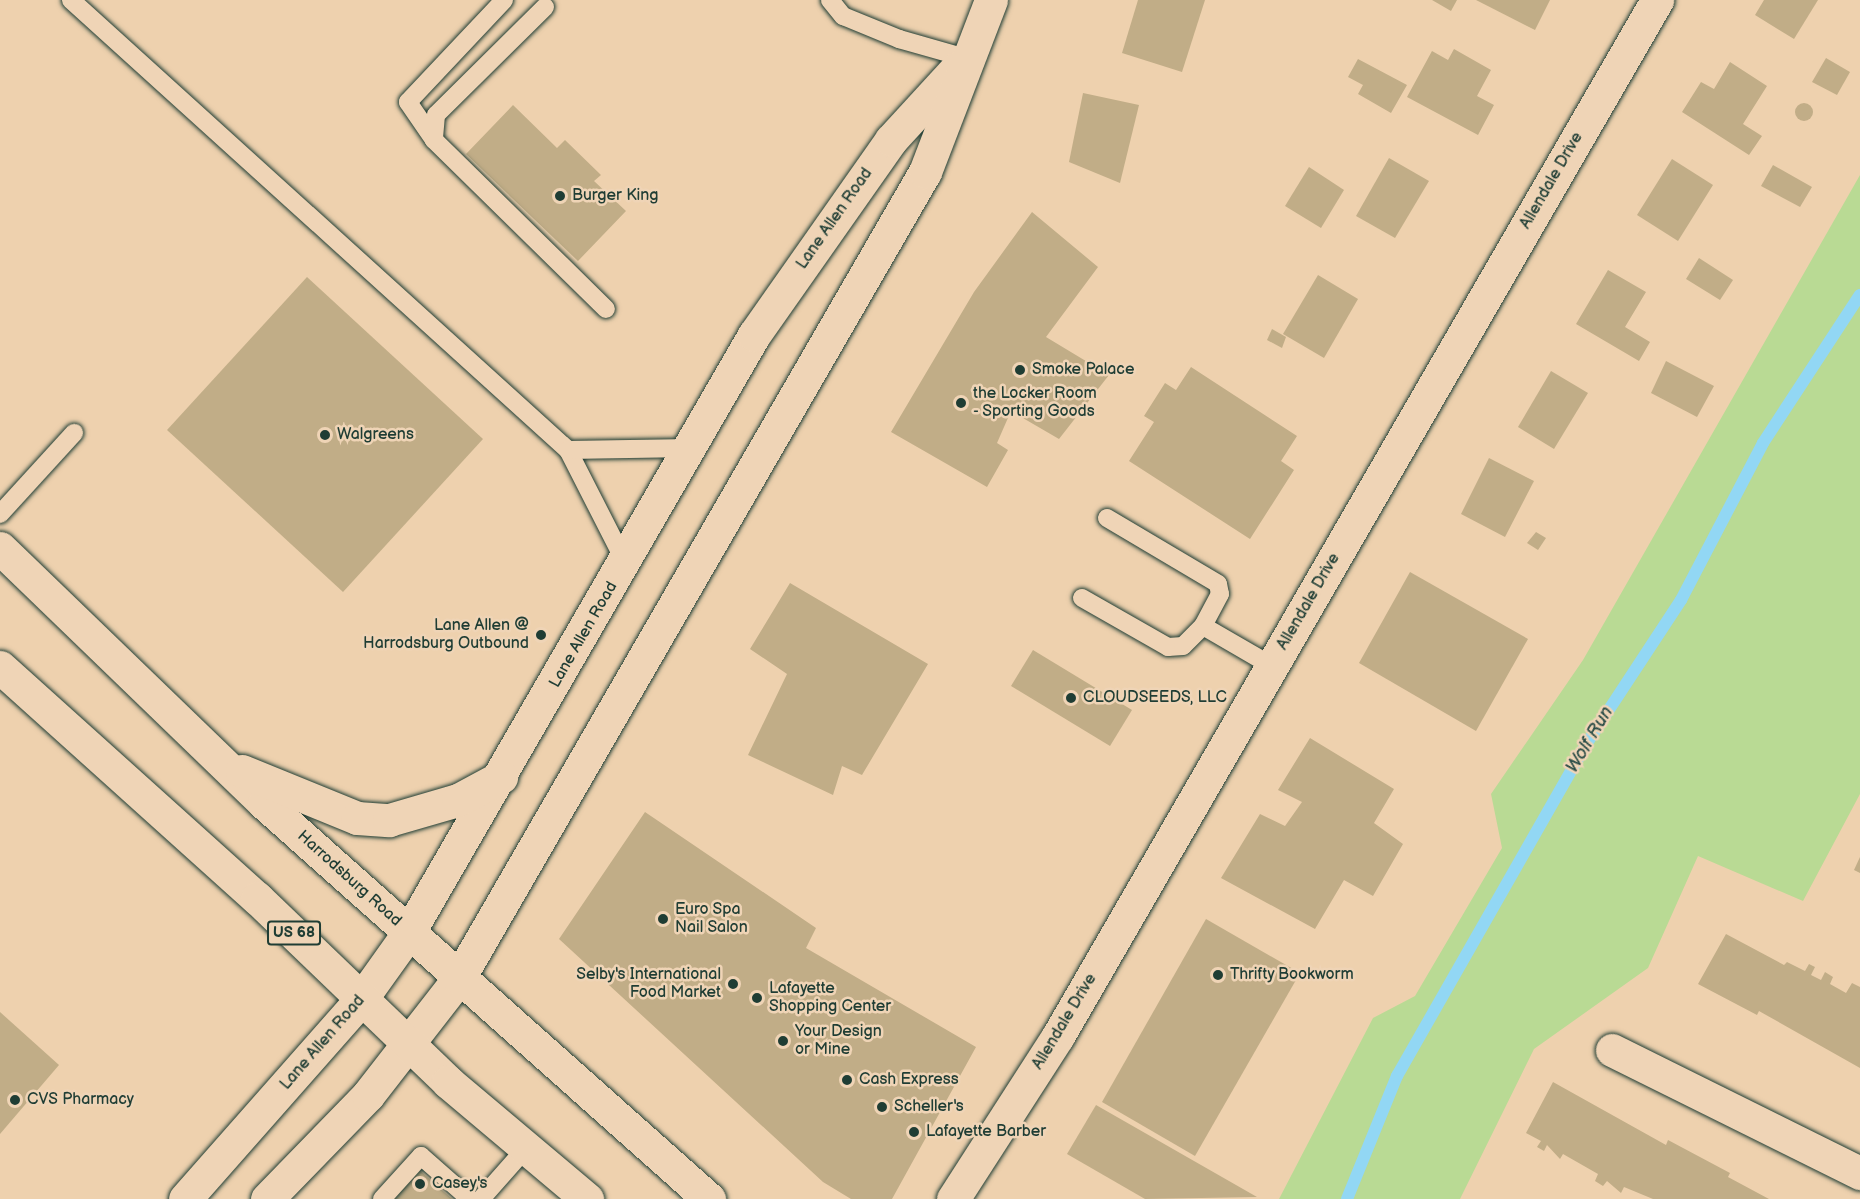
<!DOCTYPE html>
<style>
body{margin:0}
#map{position:relative;width:1860px;height:1199px;overflow:hidden;background:#eed1ae;font-family:"Balsamiq Sans",sans-serif}
div>[style]{position:absolute}
.green>*{inset:0;background:#b9da94}
.stream>*{height:12px;margin:-6px;padding:0 6px;transform-origin:6px;border-radius:6px;background:#92d7f4}
.building>*{inset:0;background:#c1ad87}
.round{border-radius:50%}
.roads{filter:drop-shadow(0 0 2px #1f3d34) drop-shadow(0 0 2px #1f3d34)}
.lane>*{height:18px;margin:-9px;padding:0 9px;transform-origin:9px;border-radius:9px;background:#efd4b6}
.street>*{height:33px;margin:-16.5px;padding:0 16.5px;transform-origin:16.5px;border-radius:16.5px;background:#efd4b6}
.secondary>*{height:33px;margin:-16.5px;padding:0 16.5px;transform-origin:16.5px;border-radius:16.5px;background:#efd4b6}
.primary>*{height:33px;margin:-16.5px;padding:0 16.5px;transform-origin:16.5px;border-radius:16.5px;background:#efd4b6}
.dots>*{width:16px;height:16px;translate:-50% -50%;box-sizing:border-box;border:3px solid #efd4b6;border-radius:50%}
span{translate:-50% -50%;white-space:nowrap;text-align:center;line-height:1.15;-webkit-text-stroke:5px #efd4b6;paint-order:stroke}
.shield-label span{padding:2px 4px;background:#efd4b6;border:2px solid;border-radius:4px;-webkit-text-stroke-width:0}
.shield-label{font-size:15px;color:#1f3d34;font-weight:700}
.street-label{font-size:16px;color:#1f3d34}
.poi-label{font-size:16px;color:#1f3d34}
.left{translate:0 -50%;text-align:left}
.right{translate:-100% -50%;text-align:right}
.water-label{font-size:18px;color:#2a4c47;font-style:italic}
</style>
<div id="map">
<div class="green">
<div style="clip-path:polygon(1860px 175px,1860px 794px,1803px 901px,1698px 856px,1648px 968px,1534px 1049px,1460px 1199px,1279px 1199px,1373px 1018px,1415px 996px,1502px 848px,1491px 794px,1583px 660px)"></div>
</div>
<div class="stream">
<div style="left:1347px;top:1199px;width:133px;rotate:-67.9deg"></div>
<div style="left:1397px;top:1076px;width:387px;rotate:-60.3deg"></div>
<div style="left:1589px;top:740px;width:168px;rotate:-56.7deg"></div>
<div style="left:1681px;top:600px;width:177px;rotate:-62.4deg"></div>
<div style="left:1763px;top:443px;width:177px;rotate:-56.8deg"></div>
</div>
<div class="building">
<div style="clip-path:polygon(1138px 0,1205px 0,1182px 72px,1122px 53px)"></div>
<div style="clip-path:polygon(1432px 0,1457px 0,1451px 11px)"></div>
<div style="clip-path:polygon(1476px 0,1550px 0,1535px 30px)"></div>
<div style="clip-path:polygon(1764px 0,1818px 0,1794px 39px,1755px 15px)"></div>
<div style="clip-path:polygon(1454px 49px,1491px 70px,1477px 96px,1494px 105px,1478px 135px,1407px 97px,1432px 51px,1448px 60px)"></div>
<div style="clip-path:polygon(1826px 58px,1850px 72px,1837px 95px,1812px 82px)"></div>
<div style="clip-path:polygon(1358px 59px,1407px 85px,1391px 113px,1358px 94px,1363px 85px,1348px 77px)"></div>
<div style="clip-path:polygon(1730px 62px,1767px 86px,1743px 124px,1762px 136px,1749px 155px,1682px 112px,1701px 82px,1714px 89px)"></div>
<div style="clip-path:polygon(1083px 93px,1139px 105px,1120px 183px,1069px 162px)"></div>
<div class="round" style="left:1795px;top:103px;width:18px;height:18px"></div>
<div style="clip-path:polygon(513px 105px,557px 148px,565px 140px,601px 175px,594px 181px,626px 211px,578px 261px,466px 154px)"></div>
<div style="clip-path:polygon(1389px 158px,1429px 181px,1395px 238px,1356px 216px)"></div>
<div style="clip-path:polygon(1672px 159px,1713px 185px,1678px 241px,1637px 215px)"></div>
<div style="clip-path:polygon(1773px 165px,1812px 187px,1800px 207px,1761px 186px)"></div>
<div style="clip-path:polygon(1309px 167px,1344px 190px,1321px 228px,1285px 206px)"></div>
<div style="clip-path:polygon(1032px 212px,1098px 267px,1046px 337px,1109px 375px,1059px 439px,1011px 411px,997px 443px,1008px 450px,987px 487px,891px 432px,974px 292px)"></div>
<div style="clip-path:polygon(1699px 258px,1733px 280px,1720px 300px,1686px 279px)"></div>
<div style="clip-path:polygon(1608px 270px,1646px 292px,1625px 327px,1650px 342px,1639px 361px,1576px 324px)"></div>
<div style="clip-path:polygon(1318px 275px,1358px 299px,1324px 358px,1283px 334px)"></div>
<div style="clip-path:polygon(307px 277px,483px 439px,343px 592px,167px 430px)"></div>
<div style="clip-path:polygon(1272px 329px,1286px 337px,1282px 348px,1267px 340px)"></div>
<div style="clip-path:polygon(1666px 361px,1714px 386px,1697px 417px,1651px 393px)"></div>
<div style="clip-path:polygon(1191px 367px,1297px 436px,1281px 461px,1294px 470px,1250px 539px,1129px 461px,1154px 422px,1144px 416px,1165px 383px,1176px 390px)"></div>
<div style="clip-path:polygon(1551px 371px,1588px 393px,1554px 449px,1518px 427px)"></div>
<div style="clip-path:polygon(1489px 458px,1534px 481px,1505px 537px,1461px 514px)"></div>
<div style="clip-path:polygon(1536px 532px,1546px 538px,1538px 550px,1527px 543px)"></div>
<div style="clip-path:polygon(1410px 572px,1528px 639px,1476px 731px,1359px 663px)"></div>
<div style="clip-path:polygon(790px 583px,928px 664px,862px 775px,842px 766px,833px 795px,748px 755px,787px 674px,750px 649px)"></div>
<div style="clip-path:polygon(1033px 650px,1132px 710px,1110px 746px,1011px 686px)"></div>
<div style="clip-path:polygon(1310px 738px,1394px 789px,1374px 823px,1403px 844px,1373px 896px,1344px 880px,1315px 929px,1221px 878px,1260px 814px,1285px 826px,1302px 802px,1278px 790px)"></div>
<div style="clip-path:polygon(645px 812px,816px 928px,806px 948px,976px 1047px,892px 1199px,851px 1199px,823px 1182px,559px 939px)"></div>
<div style="clip-path:polygon(1860px 857px,1860px 873px,1854px 870px)"></div>
<div style="clip-path:polygon(1206px 919px,1300px 973px,1195px 1156px,1102px 1102px)"></div>
<div style="clip-path:polygon(1726px 934px,1784px 965px,1787px 962px,1805px 971px,1809px 964px,1815px 967px,1811px 975px,1821px 980px,1825px 972px,1833px 977px,1830px 984px,1846px 993px,1852px 983px,1860px 987px,1860px 1068px,1759px 1011px,1757px 1015px,1698px 984px)"></div>
<div style="clip-path:polygon(0 1012px,59px 1065px,0 1134px)"></div>
<div style="clip-path:polygon(1553px 1082px,1666px 1145px,1668px 1140px,1730px 1173px,1728px 1177px,1769px 1199px,1653px 1199px,1624px 1187px,1621px 1193px,1607px 1181px,1603px 1186px,1595px 1181px,1598px 1174px,1563px 1154px,1560px 1159px,1547px 1145px,1544px 1151px,1537px 1147px,1541px 1141px,1526px 1133px)"></div>
<div style="clip-path:polygon(1096px 1105px,1257px 1197px,1145px 1199px,1067px 1154px)"></div>
<div style="clip-path:polygon(418px 1169px,452px 1199px,392px 1199px)"></div>
</div>
<div class="roads">
<div class="lane">
<div style="left:71px;top:0;width:670px;rotate:42.16deg"></div>
<div style="left:568px;top:450px;width:126px;rotate:63deg"></div>
<div style="left:830px;top:0;width:21px;rotate:51deg"></div>
<div style="left:843px;top:16px;width:61px;rotate:22.3deg"></div>
<div style="left:899px;top:39px;width:70px;rotate:15.8deg"></div>
<div style="left:545px;top:7px;width:153px;rotate:135.3deg"></div>
<div style="left:436px;top:115px;width:25px;rotate:95deg"></div>
<div style="left:434px;top:140px;width:241px;rotate:44.5deg"></div>
<div style="left:434px;top:140px;width:46px;rotate:-124.4deg"></div>
<div style="left:408px;top:102px;width:140px;rotate:-46.7deg"></div>
<div style="left:568px;top:450px;width:123px;rotate:-0.9deg"></div>
<div style="left:0;top:514px;width:110px;rotate:-47.6deg"></div>
<div style="left:1107px;top:518px;width:129px;rotate:30.7deg"></div>
<div style="left:1218px;top:584px;width:10px;rotate:79deg"></div>
<div style="left:1220px;top:594px;width:36px;rotate:118deg"></div>
<div style="left:1082px;top:598px;width:99px;rotate:29.7deg"></div>
<div style="left:1168px;top:647px;width:15px;rotate:-4deg"></div>
<div style="left:1183px;top:646px;width:28px;rotate:-45deg"></div>
<div style="left:1203px;top:626px;width:80px;rotate:30.1deg"></div>
<div style="left:382px;top:1199px;width:58px;rotate:-47.8deg"></div>
<div style="left:421px;top:1156px;width:65px;rotate:41.3deg"></div>
<div style="left:481px;top:1199px;width:69px;rotate:-48.5deg"></div>
</div>
<div class="street">
<div style="left:1612px;top:1050px;width:277px;rotate:26.4deg"></div>
<div style="left:953px;top:1199px;width:194px;rotate:-57.2deg"></div>
<div style="left:1058px;top:1036px;width:1197px;rotate:-59.96deg"></div>
</div>
<div class="secondary">
<div style="left:185px;top:1199px;width:268px;rotate:-48.6deg"></div>
<div style="left:362px;top:998px;width:81px;rotate:-54.5deg"></div>
<div style="left:409px;top:932px;width:690px;rotate:-59.98deg"></div>
<div style="left:754px;top:335px;width:238px;rotate:-54.9deg"></div>
<div style="left:891px;top:140px;width:98px;rotate:-47.5deg"></div>
<div style="left:267px;top:1199px;width:145px;rotate:-45.8deg"></div>
<div style="left:368px;top:1095px;width:148px;rotate:-52.1deg"></div>
<div style="left:459px;top:978px;width:931px;rotate:-59.97deg"></div>
<div style="left:925px;top:172px;width:184px;rotate:-69deg"></div>
</div>
<div class="primary">
<div style="left:0;top:548px;width:367px;rotate:44deg"></div>
<div style="left:264px;top:803px;width:596px;rotate:41.67deg"></div>
<div style="left:0;top:667px;width:346px;rotate:42deg"></div>
<div style="left:257px;top:898px;width:265px;rotate:43.9deg"></div>
<div style="left:448px;top:1082px;width:182px;rotate:40.1deg"></div>
<div style="left:242px;top:771px;width:124px;rotate:22.2deg"></div>
<div style="left:357px;top:818px;width:32px;rotate:4deg"></div>
<div style="left:389px;top:820px;width:72px;rotate:-16.2deg"></div>
<div style="left:458px;top:800px;width:49px;rotate:-28.1deg"></div>
</div>
</div>
<div class="dots">
<div style="left:560px;top:196px;background:#1f3d34"></div>
<div style="left:1020px;top:370px;background:#1f3d34"></div>
<div style="left:961px;top:403px;background:#1f3d34"></div>
<div style="left:325px;top:435px;background:#1f3d34"></div>
<div style="left:541px;top:635px;background:#1f3d34"></div>
<div style="left:1071px;top:698px;background:#1f3d34"></div>
<div style="left:663px;top:919px;background:#1f3d34"></div>
<div style="left:1218px;top:975px;background:#1f3d34"></div>
<div style="left:733px;top:984px;background:#1f3d34"></div>
<div style="left:757px;top:998px;background:#1f3d34"></div>
<div style="left:783px;top:1041px;background:#1f3d34"></div>
<div style="left:847px;top:1080px;background:#1f3d34"></div>
<div style="left:15px;top:1100px;background:#1f3d34"></div>
<div style="left:882px;top:1107px;background:#1f3d34"></div>
<div style="left:914px;top:1132px;background:#1f3d34"></div>
<div style="left:420px;top:1184px;background:#1f3d34"></div>
</div>
<div class="shield-label">
<span style="left:294px;top:933px">US 68</span>
</div>
<div class="street-label">
<span style="left:1552px;top:181px;rotate:-60deg">Allendale Drive</span>
<span style="left:835px;top:219px;rotate:-55deg">Lane Allen Road</span>
<span style="left:1309px;top:602px;rotate:-60deg">Allendale Drive</span>
<span style="left:584px;top:635px;rotate:-60deg">Lane Allen Road</span>
<span style="left:349px;top:879px;rotate:42deg">Harrodsburg Road</span>
<span style="left:1065px;top:1022px;rotate:-59deg">Allendale Drive</span>
<span style="left:323px;top:1043px;rotate:-49deg">Lane Allen Road</span>
</div>
<div class="poi-label">
<span class="left" style="left:572px;top:196px">Burger King</span>
<span class="left" style="left:1032px;top:370px">Smoke Palace</span>
<span class="left" style="left:973px;top:403px">the Locker Room<br>- Sporting Goods</span>
<span class="left" style="left:337px;top:435px">Walgreens</span>
<span class="right" style="left:529px;top:635px">Lane Allen @<br>Harrodsburg Outbound</span>
<span class="left" style="left:1083px;top:698px">CLOUDSEEDS, LLC</span>
<span class="left" style="left:675px;top:919px">Euro Spa<br>Nail Salon</span>
<span class="right" style="left:721px;top:984px">Selby's International<br>Food Market</span>
<span class="left" style="left:1230px;top:975px">Thrifty Bookworm</span>
<span class="left" style="left:769px;top:998px">Lafayette<br>Shopping Center</span>
<span class="left" style="left:795px;top:1041px">Your Design<br>or Mine</span>
<span class="left" style="left:859px;top:1080px">Cash Express</span>
<span class="left" style="left:27px;top:1100px">CVS Pharmacy</span>
<span class="left" style="left:894px;top:1107px">Scheller's</span>
<span class="left" style="left:926px;top:1132px">Lafayette Barber</span>
<span class="left" style="left:432px;top:1184px">Casey's</span>
</div>
<div class="water-label">
<span style="left:1590px;top:740px;rotate:-59deg">Wolf Run</span>
</div>
</div>
